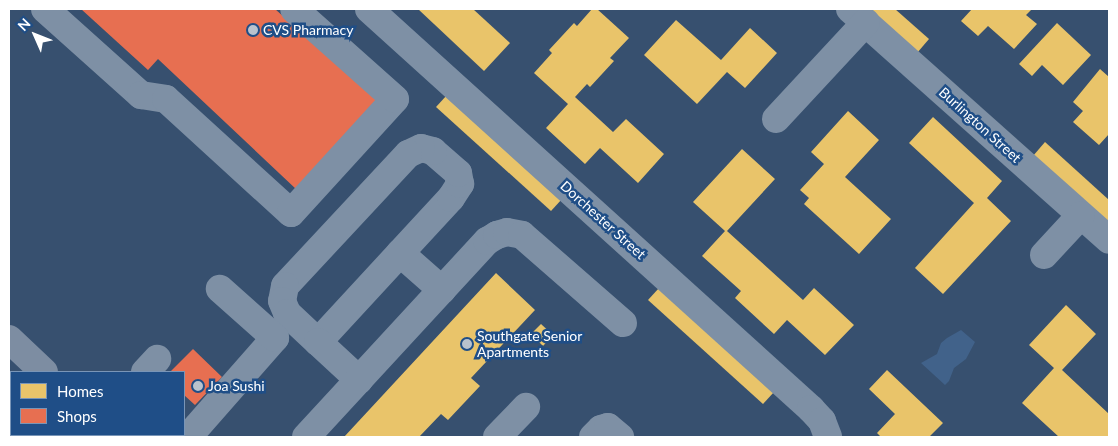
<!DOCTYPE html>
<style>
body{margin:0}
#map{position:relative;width:1118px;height:446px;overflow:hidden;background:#37506f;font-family:Lato,sans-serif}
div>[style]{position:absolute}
.water>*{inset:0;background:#41628a}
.homes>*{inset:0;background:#e9c46a}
.shops>*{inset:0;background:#e76f51}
.minor>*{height:28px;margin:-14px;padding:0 14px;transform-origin:14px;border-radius:14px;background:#7e90a5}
.major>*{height:28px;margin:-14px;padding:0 14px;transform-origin:14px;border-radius:14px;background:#7d8da2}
.dots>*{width:14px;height:14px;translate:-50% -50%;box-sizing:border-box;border:2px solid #1f4e87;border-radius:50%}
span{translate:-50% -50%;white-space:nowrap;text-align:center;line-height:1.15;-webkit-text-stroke:5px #1f4e87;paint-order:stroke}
.poi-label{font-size:14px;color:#fff}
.left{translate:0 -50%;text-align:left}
.street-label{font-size:14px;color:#fff}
.frame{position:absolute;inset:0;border:10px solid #fff;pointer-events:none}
.legend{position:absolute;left:10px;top:371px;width:175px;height:65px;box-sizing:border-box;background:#1f4e87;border:1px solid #7995b7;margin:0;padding:6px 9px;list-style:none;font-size:15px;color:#fff}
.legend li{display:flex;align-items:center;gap:10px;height:25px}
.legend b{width:25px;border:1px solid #7995b7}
.north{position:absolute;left:10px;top:10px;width:50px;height:50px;-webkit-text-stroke:4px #1f4e87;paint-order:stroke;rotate:314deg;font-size:14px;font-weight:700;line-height:20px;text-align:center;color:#fff}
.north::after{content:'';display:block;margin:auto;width:18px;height:22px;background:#fff;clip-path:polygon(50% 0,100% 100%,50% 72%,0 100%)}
</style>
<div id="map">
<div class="water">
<div style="clip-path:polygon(961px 330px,975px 342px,966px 359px,954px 368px,949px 381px,945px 385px,921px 363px,937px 354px,941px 343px,947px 338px)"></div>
</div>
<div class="homes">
<div style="clip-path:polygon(418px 9px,473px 9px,510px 43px,484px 71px)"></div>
<div style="clip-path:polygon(592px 9px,597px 9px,629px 38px,610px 58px,614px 61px,590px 87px,587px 84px,575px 97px,613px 132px,626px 119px,664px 154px,638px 183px,600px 148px,585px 164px,546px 128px,568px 104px,534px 73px,552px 53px,549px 50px,574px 23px,577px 26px)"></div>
<div style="clip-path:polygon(868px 9px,895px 9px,929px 39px,917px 53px)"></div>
<div style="clip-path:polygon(972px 9px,1032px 9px,1026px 15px,1037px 24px,1014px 49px,988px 26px,978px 36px,961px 21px)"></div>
<div style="clip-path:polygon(676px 20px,721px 60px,750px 28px,777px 53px,745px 88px,727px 72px,697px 104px,644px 55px)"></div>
<div style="clip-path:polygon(1057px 23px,1091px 55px,1063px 85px,1042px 65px,1032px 76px,1019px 64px)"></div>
<div style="clip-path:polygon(1100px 69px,1109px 77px,1109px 134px,1099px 145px,1073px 122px,1083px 111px,1073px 102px)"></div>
<div style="clip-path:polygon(447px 95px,562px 199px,551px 211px,436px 107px)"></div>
<div style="clip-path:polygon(848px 111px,879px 140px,845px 177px,891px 219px,859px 254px,804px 204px,809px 198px,800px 190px,824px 164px,811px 152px)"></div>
<div style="clip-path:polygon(933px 117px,1002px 181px,987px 198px,1011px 221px,943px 294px,915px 268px,974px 203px,909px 143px)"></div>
<div style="clip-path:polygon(1045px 142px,1109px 200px,1109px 225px,1033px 156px)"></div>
<div style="clip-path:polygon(742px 149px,775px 179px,727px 231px,803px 300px,814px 288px,854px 325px,825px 355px,787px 320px,774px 334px,735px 298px,741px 291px,702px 256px,725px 231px,693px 202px)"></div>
<div style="clip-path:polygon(496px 273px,535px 310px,471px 378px,480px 386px,448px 420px,441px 414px,419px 437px,344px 437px)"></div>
<div style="clip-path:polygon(659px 288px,774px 392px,763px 404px,648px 300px)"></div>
<div style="clip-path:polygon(1066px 305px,1096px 334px,1062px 370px,1109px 414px,1109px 437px,1059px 437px,1022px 403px,1054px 368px,1029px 345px)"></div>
<div style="clip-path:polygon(541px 324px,553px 335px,543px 346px,531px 334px)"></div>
<div style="clip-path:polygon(887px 370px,943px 423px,929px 437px,881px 437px,877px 433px,895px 414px,869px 389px)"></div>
</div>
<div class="shops">
<div style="clip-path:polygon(81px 9px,275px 9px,380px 103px,297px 190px,158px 59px,148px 70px)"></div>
<div style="clip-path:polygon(193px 349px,222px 377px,195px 405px,184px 395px,184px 372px,170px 372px)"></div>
</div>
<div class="minor">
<div style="left:45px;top:9px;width:129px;rotate:41.9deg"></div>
<div style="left:141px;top:95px;width:25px;rotate:9deg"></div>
<div style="left:166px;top:99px;width:169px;rotate:42.4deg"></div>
<div style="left:291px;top:213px;width:154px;rotate:-47.6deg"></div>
<div style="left:395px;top:99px;width:135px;rotate:-138.3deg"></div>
<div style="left:369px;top:9px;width:596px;rotate:42.14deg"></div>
<div style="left:811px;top:409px;width:16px;rotate:47deg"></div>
<div style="left:822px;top:421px;width:17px;rotate:69deg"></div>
<div style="left:850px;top:9px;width:347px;rotate:41.7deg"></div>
<div style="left:776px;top:119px;width:132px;rotate:-47.1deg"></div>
<div style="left:400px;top:253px;width:56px;rotate:41.4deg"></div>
<div style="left:1044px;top:255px;width:54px;rotate:-47.2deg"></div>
<div style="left:318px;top:342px;width:196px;rotate:-47.3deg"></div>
<div style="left:451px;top:198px;width:17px;rotate:-57deg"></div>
<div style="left:460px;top:184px;width:11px;rotate:-100deg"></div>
<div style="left:458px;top:173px;width:33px;rotate:-139deg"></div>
<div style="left:433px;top:151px;width:12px;rotate:-166deg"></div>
<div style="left:421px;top:148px;width:14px;rotate:155deg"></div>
<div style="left:408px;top:154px;width:180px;rotate:133deg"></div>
<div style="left:285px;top:286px;width:15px;rotate:101deg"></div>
<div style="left:282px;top:301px;width:13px;rotate:67deg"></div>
<div style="left:287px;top:313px;width:42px;rotate:43.1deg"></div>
<div style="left:318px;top:342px;width:56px;rotate:42.8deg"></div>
<div style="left:145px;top:372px;width:18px;rotate:-47deg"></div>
<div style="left:188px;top:437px;width:132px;rotate:-48.7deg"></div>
<div style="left:275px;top:338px;width:74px;rotate:-138.3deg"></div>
<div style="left:306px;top:437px;width:267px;rotate:-47.3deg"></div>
<div style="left:487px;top:241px;width:12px;rotate:-31deg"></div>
<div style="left:497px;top:235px;width:10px;rotate:-17deg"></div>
<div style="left:507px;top:232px;width:15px;rotate:11deg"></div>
<div style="left:522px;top:235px;width:134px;rotate:41.1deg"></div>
<div style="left:497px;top:437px;width:42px;rotate:-46deg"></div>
<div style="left:593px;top:437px;width:11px;rotate:-45deg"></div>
<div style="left:601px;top:429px;width:7px;rotate:-16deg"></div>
<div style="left:608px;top:427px;width:16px;rotate:40deg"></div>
</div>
<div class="major">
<div style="left:9px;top:339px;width:48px;rotate:43.3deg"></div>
<div style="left:112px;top:435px;width:4px;rotate:34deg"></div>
</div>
<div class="dots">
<div style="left:253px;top:30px;background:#b9c2cd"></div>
<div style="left:467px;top:344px;background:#b9c2cd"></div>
<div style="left:198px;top:386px;background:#b9c2cd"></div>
</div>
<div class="poi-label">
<span class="left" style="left:263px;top:30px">CVS Pharmacy</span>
<span class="left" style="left:477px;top:344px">Southgate Senior<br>Apartments</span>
<span class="left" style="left:208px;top:386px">Joa Sushi</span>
</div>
<div class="street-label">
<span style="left:980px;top:125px;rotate:42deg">Burlington Street</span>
<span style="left:603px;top:220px;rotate:42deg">Dorchester Street</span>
</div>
<div class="frame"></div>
<ul class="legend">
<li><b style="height:14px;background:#e9c46a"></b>Homes</li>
<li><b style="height:14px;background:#e76f51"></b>Shops</li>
</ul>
<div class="north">N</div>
</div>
